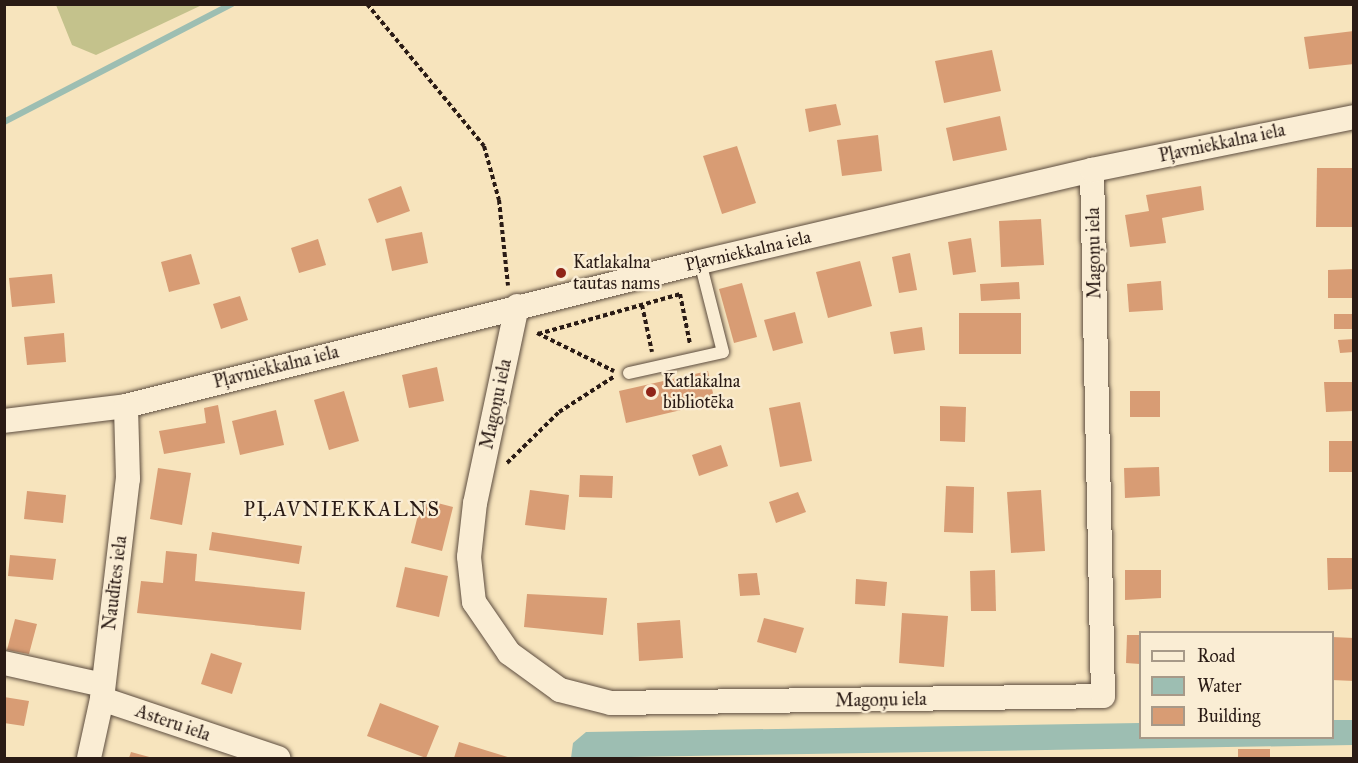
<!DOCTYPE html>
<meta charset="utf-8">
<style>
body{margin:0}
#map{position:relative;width:1358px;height:763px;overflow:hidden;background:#f7e4bd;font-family:"IM FELL Great Primer",serif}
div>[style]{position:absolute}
.green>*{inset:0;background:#c4c28c}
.water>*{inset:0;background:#9dbeb2}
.stream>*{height:6px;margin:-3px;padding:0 3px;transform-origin:3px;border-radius:3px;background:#9dbeb2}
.building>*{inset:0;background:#d89c74}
.path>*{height:4px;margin-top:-2px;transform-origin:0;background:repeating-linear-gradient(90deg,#2a1b15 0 4.5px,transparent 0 7.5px)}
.roads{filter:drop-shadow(0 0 2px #5d4d3f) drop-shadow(0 0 2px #5d4d3f)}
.lane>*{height:12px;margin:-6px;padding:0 6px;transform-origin:6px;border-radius:6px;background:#faedd4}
.street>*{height:24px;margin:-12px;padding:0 12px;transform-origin:12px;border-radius:12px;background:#faedd4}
.dots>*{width:16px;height:16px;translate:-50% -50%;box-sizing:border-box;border:3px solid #faedd4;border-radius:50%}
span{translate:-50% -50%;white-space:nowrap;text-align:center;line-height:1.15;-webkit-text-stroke:4.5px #faedd4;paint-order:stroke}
.street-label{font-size:18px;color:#2a1b15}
.poi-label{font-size:18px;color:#2a1b15}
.left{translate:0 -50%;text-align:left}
.neighbourhood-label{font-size:20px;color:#2a1b15;letter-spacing:1.5px}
.frame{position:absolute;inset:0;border:6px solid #2a1b15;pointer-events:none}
.legend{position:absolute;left:1139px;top:631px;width:195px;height:108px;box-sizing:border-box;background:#faedd4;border:2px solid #a79988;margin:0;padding:8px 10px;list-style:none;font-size:18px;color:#2a1b15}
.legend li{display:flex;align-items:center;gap:12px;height:30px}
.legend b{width:30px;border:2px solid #a79988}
</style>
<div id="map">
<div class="green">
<div style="clip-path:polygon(56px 5px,202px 5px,96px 55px,72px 45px)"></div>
</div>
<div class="water">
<div style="clip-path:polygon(1333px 720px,1353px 720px,1353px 745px,571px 758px,573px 743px,586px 732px,1140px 723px,1140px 738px,1332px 738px)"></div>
</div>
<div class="stream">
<div style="left:4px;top:122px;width:257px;rotate:-27.4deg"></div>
</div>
<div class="building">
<div style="clip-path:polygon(1354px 31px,1354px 64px,1309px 69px,1304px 37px)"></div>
<div style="clip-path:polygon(992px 50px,1001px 91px,944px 103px,935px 61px)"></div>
<div style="clip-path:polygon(836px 104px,841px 125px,809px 132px,805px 109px)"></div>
<div style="clip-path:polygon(1000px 116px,1007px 150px,953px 161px,946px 128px)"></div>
<div style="clip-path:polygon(878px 135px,882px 171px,842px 176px,837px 140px)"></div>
<div style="clip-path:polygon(737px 146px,756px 203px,722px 214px,703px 156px)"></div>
<div style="clip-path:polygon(1317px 168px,1352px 168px,1354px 227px,1316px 227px)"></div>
<div style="clip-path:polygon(401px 186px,410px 211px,377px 223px,368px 199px)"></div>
<div style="clip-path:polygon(1201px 186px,1204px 210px,1162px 218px,1166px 243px,1130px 247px,1125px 215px,1149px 211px,1146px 195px)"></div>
<div style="clip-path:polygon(1041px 219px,1044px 265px,1001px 267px,999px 221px)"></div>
<div style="clip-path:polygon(422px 232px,428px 263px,392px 271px,385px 239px)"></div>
<div style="clip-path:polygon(971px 238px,976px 272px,953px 275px,948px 242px)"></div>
<div style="clip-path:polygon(318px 239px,326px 265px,299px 273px,291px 248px)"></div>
<div style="clip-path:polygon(910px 253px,917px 290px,899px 293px,892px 257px)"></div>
<div style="clip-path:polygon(191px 254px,200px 284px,169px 292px,161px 262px)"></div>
<div style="clip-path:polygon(860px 261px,872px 306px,828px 318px,816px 272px)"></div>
<div style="clip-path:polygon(1354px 269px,1354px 298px,1328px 298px,1328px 270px)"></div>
<div style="clip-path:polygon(52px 274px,55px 303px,12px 307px,9px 278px)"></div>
<div style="clip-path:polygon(1161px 281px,1163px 310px,1129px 312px,1127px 284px)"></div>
<div style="clip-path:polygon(1019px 282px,1020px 299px,981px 301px,980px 284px)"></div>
<div style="clip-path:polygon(742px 283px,757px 337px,734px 343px,719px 289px)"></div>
<div style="clip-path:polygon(240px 296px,248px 320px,221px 329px,213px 304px)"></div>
<div style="clip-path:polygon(795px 312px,803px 343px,773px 351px,764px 320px)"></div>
<div style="clip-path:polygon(959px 313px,1021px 313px,1021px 354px,959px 354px)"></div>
<div style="clip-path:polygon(1334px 314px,1354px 314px,1354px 329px,1334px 329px)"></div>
<div style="clip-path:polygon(922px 327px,925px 350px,894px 354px,890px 332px)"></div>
<div style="clip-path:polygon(64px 333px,66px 362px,27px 365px,24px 337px)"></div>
<div style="clip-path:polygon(1354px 339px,1354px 352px,1340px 353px,1338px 340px)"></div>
<div style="clip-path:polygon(437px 367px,444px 401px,409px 408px,402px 375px)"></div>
<div style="clip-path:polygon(708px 371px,715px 402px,626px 423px,619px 391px)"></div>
<div style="clip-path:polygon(1324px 382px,1354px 382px,1354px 411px,1326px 412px)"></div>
<div style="clip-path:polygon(344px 391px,359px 441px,329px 450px,314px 400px)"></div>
<div style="clip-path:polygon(1130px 391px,1160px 391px,1160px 417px,1130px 417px)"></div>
<div style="clip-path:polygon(800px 402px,812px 461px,780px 467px,769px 408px)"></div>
<div style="clip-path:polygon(218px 405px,225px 443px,164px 454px,159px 431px,206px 423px,204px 408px)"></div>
<div style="clip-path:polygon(940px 406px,966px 407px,965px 442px,940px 441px)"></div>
<div style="clip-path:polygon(276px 410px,284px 445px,240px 455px,232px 421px)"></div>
<div style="clip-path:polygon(1329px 441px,1354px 441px,1354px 472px,1329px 472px)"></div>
<div style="clip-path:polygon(721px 445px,728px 466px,699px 476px,692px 455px)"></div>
<div style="clip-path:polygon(1159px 467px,1160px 496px,1125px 498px,1124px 468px)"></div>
<div style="clip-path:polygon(158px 468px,191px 473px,182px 525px,150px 519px)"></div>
<div style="clip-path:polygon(580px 475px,613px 476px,612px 498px,579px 497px)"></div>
<div style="clip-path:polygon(946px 486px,974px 487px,973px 533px,944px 532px)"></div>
<div style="clip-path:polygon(530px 490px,569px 495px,565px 530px,525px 525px)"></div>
<div style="clip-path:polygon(1041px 490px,1045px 551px,1011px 553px,1007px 492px)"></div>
<div style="clip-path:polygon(27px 491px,66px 495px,63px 523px,24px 519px)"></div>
<div style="clip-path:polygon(798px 492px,806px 512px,776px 523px,769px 502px)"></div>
<div style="clip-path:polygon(422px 499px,453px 507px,442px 551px,411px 543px)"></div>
<div style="clip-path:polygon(212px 532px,302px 546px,299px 564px,209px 550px)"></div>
<div style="clip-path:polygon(166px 551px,197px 554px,195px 581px,305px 592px,301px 630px,137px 613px,141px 581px,163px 583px)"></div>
<div style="clip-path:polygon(10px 555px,56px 559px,53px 580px,8px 576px)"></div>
<div style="clip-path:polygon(1327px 558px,1354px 558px,1354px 589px,1328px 590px)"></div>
<div style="clip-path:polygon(405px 567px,448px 576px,439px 617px,396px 607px)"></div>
<div style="clip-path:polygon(995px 570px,996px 611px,971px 611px,970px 571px)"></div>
<div style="clip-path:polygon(1125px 570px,1161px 570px,1161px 598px,1125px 600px)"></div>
<div style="clip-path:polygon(757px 573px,760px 595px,740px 596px,738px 574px)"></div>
<div style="clip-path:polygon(856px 579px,887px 582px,885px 606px,855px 604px)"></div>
<div style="clip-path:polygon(527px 594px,607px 598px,603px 635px,524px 627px)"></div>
<div style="clip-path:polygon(902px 613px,948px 616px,944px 667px,899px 663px)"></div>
<div style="clip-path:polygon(764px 618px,804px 628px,796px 653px,757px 642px)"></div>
<div style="clip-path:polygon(15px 619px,37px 624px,29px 654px,7px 650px)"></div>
<div style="clip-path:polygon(680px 620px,683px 658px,639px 661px,637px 623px)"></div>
<div style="clip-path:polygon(1127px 635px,1140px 635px,1140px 664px,1126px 663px)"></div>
<div style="clip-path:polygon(1332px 637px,1354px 638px,1354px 681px,1332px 680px)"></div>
<div style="clip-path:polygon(211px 653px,242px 663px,232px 694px,201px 684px)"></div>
<div style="clip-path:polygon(4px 697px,29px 701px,24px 726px,4px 723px)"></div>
<div style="clip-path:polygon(380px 703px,439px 726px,426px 758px,367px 736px)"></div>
<div style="clip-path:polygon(459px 742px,511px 758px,454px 758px)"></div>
<div style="clip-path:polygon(1238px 749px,1270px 749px,1270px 758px,1238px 758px)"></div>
<div style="clip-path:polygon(131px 752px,153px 758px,129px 758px)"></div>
</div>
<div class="path">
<div style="left:367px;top:4px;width:184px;rotate:50.5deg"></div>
<div style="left:484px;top:146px;width:56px;rotate:74.5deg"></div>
<div style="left:499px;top:200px;width:86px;rotate:84deg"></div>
<div style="left:642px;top:305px;width:48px;rotate:78deg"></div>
<div style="left:537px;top:333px;width:86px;rotate:26.3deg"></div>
<div style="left:538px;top:334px;width:148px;rotate:-15.7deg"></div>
<div style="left:680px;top:294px;width:51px;rotate:78.7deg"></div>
<div style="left:507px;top:463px;width:73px;rotate:-44.4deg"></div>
<div style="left:559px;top:412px;width:67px;rotate:-32.7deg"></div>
</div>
<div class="roads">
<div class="lane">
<div style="left:629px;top:373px;width:96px;rotate:-12.6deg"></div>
<div style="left:723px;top:352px;width:93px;rotate:-104.3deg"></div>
</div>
<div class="street">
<div style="left:517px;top:306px;width:201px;rotate:102deg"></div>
<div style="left:475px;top:503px;width:54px;rotate:96.3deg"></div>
<div style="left:469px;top:557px;width:45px;rotate:83.7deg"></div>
<div style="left:474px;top:602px;width:62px;rotate:55.5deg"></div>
<div style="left:509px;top:653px;width:63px;rotate:36deg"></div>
<div style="left:560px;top:690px;width:53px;rotate:14.3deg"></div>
<div style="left:611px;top:703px;width:492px;rotate:-0.8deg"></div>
<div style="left:1103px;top:696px;width:526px;rotate:-91.2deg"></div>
<div style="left:4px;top:421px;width:123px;rotate:-7deg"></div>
<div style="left:126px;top:406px;width:592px;rotate:-14.08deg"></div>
<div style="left:700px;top:262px;width:403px;rotate:-13.2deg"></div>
<div style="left:1092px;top:170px;width:267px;rotate:-11.4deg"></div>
<div style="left:4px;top:663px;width:101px;rotate:12.5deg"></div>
<div style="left:102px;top:699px;width:186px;rotate:18.5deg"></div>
<div style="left:89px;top:758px;width:60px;rotate:-77.6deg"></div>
<div style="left:102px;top:699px;width:222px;rotate:-83.3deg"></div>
<div style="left:128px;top:479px;width:73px;rotate:-91.6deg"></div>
</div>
</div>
<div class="dots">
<div style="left:561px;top:273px;background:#8f2418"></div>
<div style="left:651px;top:392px;background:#8f2418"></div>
</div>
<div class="street-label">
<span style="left:1222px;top:143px;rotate:-12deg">Pļavniekkalna iela</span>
<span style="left:748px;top:251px;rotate:-13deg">Pļavniekkalna iela</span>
<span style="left:1094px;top:253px;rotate:-91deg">Magoņu iela</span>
<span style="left:276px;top:367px;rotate:-14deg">Pļavniekkalna iela</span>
<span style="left:496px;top:404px;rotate:-78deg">Magoņu iela</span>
<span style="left:115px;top:583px;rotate:-83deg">Naudītes iela</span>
<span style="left:881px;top:700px;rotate:-1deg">Magoņu iela</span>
<span style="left:173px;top:723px;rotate:19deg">Asteru iela</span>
</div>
<div class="poi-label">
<span class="left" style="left:573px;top:273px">Katlakalna<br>tautas nams</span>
<span class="left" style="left:663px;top:392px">Katlakalna<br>bibliotēka</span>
</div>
<div class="neighbourhood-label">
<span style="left:342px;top:509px">PĻAVNIEKKALNS</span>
</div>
<div class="frame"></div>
<ul class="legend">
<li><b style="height:8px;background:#faedd4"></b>Road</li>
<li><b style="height:16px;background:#9dbeb2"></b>Water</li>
<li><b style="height:16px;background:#d89c74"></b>Building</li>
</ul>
</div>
